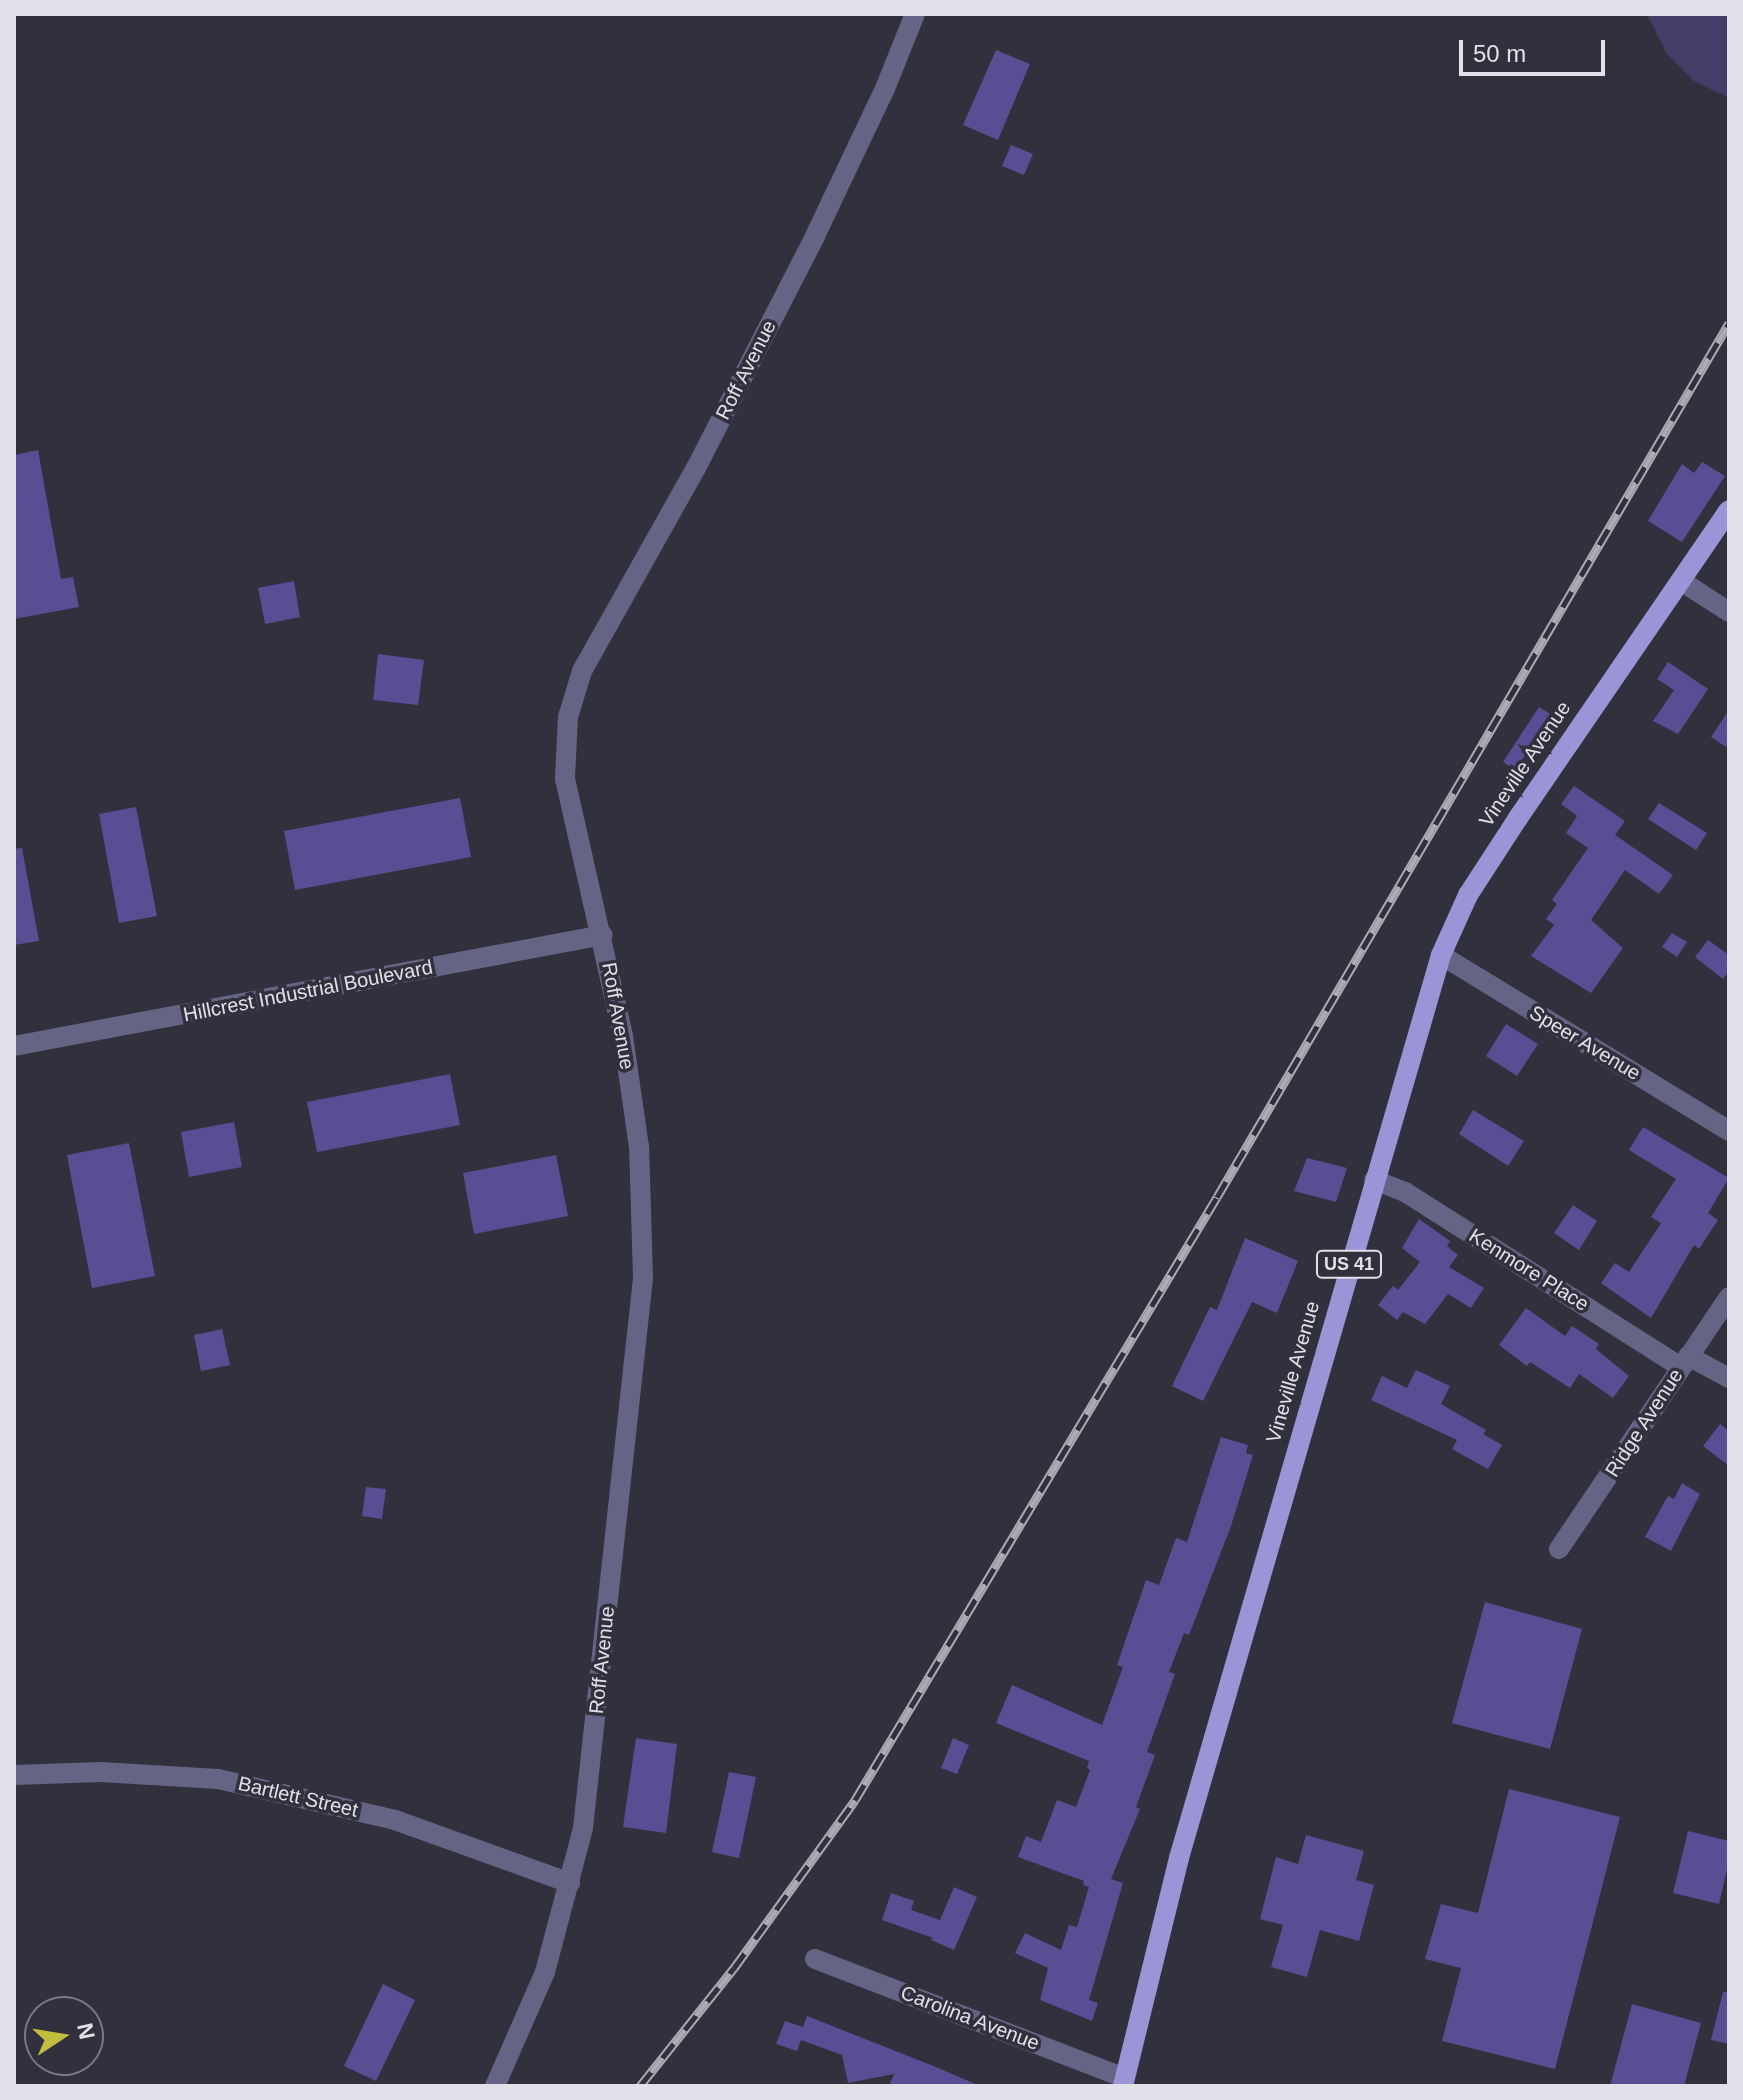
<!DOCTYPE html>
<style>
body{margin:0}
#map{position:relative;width:1743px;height:2100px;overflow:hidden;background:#31303d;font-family:Helvetica,sans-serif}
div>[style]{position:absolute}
.green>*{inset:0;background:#423e68}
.building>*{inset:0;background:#574e94}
.minor>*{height:20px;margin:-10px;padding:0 10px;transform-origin:10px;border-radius:10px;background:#666484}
.tertiary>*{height:20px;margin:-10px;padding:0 10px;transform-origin:10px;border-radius:10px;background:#666484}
.primary>*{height:20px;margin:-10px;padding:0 10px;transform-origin:10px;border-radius:10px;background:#9a95d6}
.rail>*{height:9px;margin-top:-4.5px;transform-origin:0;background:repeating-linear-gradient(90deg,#31303d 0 18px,#acabb5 0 36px);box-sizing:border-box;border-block:2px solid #acabb5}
span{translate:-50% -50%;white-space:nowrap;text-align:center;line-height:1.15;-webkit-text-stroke:7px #31303d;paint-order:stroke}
.shield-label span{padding:2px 6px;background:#31303d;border:2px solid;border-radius:6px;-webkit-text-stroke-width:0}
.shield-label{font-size:18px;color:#e2e1ea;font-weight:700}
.street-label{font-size:20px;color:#e2e1ea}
.frame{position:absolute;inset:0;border:16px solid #e2e1ea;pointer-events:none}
.north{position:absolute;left:24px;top:1996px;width:80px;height:80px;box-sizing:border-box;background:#31303d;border:2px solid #787782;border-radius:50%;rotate:78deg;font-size:22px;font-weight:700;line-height:32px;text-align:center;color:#e2e1ea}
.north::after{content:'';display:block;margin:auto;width:28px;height:36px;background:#c2bd3f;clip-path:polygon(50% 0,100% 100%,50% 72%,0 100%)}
.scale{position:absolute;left:1459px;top:40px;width:146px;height:36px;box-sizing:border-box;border:4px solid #e2e1ea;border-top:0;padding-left:10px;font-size:24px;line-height:28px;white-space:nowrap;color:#e2e1ea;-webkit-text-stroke:6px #31303d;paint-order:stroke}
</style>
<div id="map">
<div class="green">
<div style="clip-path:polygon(1647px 14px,1729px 14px,1729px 98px,1694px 81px,1667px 54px)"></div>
</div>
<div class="building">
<div style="clip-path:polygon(996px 50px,1030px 64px,998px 140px,963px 125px)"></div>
<div style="clip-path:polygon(1011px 145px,1033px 154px,1024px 175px,1002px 166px)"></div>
<div style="clip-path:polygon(38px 450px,61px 579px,73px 577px,79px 607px,14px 619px,14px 455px)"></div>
<div style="clip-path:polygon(1702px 462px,1725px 476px,1682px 542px,1648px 521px,1682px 464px,1694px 473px)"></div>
<div style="clip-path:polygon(294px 581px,300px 617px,265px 624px,258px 588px)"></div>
<div style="clip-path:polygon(378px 654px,424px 660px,418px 705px,373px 700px)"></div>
<div style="clip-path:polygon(1668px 662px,1708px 689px,1678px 734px,1653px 721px,1674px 690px,1657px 679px)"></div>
<div style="clip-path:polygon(1539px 707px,1552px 715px,1515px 770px,1503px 762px)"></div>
<div style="clip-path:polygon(1729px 710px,1729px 749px,1711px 737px)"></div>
<div style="clip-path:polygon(1574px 786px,1625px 821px,1615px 835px,1673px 875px,1659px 894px,1625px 870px,1591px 920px,1623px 948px,1591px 993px,1531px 956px,1554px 925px,1546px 919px,1557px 904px,1552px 900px,1588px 848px,1566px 833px,1577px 816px,1561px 804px)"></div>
<div style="clip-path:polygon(460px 798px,471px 857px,295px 890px,284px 831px)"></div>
<div style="clip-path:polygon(1659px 803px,1707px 833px,1696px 850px,1648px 819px)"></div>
<div style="clip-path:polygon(136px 807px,157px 916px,119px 923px,99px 814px)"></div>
<div style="clip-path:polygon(22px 848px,39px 941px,14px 945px,14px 849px)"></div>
<div style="clip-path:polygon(1672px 933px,1687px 942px,1677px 957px,1662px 947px)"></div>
<div style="clip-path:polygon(1708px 940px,1729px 955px,1729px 971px,1723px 979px,1695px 957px)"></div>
<div style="clip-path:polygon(1506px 1024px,1538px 1044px,1517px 1076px,1486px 1056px)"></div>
<div style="clip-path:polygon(450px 1074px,460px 1125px,317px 1152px,307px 1102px)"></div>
<div style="clip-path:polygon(1473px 1110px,1524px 1141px,1508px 1166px,1459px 1134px)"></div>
<div style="clip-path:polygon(234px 1122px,242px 1167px,189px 1177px,181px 1132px)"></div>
<div style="clip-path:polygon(1643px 1127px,1729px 1178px,1708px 1213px,1718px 1220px,1699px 1249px,1694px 1245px,1651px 1318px,1601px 1283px,1615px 1263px,1629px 1272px,1661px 1223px,1651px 1217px,1676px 1179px,1629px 1150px)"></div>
<div style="clip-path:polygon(129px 1143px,155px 1276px,92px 1288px,67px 1155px)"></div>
<div style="clip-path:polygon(556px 1155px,568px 1216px,474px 1234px,463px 1173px)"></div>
<div style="clip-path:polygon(1307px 1158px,1347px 1168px,1336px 1202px,1294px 1191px)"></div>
<div style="clip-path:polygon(1573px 1205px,1597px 1221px,1579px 1250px,1554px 1233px)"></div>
<div style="clip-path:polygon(1419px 1219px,1450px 1241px,1447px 1246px,1458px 1255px,1449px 1267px,1484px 1288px,1471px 1308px,1448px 1294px,1425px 1324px,1403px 1312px,1397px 1320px,1378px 1305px,1393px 1286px,1398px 1290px,1420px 1262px,1402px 1248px)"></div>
<div style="clip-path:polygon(1245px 1238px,1298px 1261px,1277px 1313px,1252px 1302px,1203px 1401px,1172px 1386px,1210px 1307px,1217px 1310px)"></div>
<div style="clip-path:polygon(1526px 1308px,1565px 1336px,1572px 1326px,1599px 1344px,1596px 1349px,1629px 1376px,1613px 1398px,1579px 1374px,1570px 1388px,1530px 1362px,1527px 1366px,1499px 1345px)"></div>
<div style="clip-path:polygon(222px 1329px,230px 1365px,201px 1371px,194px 1335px)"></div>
<div style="clip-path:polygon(1416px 1370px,1450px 1386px,1441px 1404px,1486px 1430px,1483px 1434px,1502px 1445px,1488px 1469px,1452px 1449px,1457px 1440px,1371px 1400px,1382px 1376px,1407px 1388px)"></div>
<div style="clip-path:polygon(1720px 1424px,1729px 1431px,1729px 1466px,1703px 1446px)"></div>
<div style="clip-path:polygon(1221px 1437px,1248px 1445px,1246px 1453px,1253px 1455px,1231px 1526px,1189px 1635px,1184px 1633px,1169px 1672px,1175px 1674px,1147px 1752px,1155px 1755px,1136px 1807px,1140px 1809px,1111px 1879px,1123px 1883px,1089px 2000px,1098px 2003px,1092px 2021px,1040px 2000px,1048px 1968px,1015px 1953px,1025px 1933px,1061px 1950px,1069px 1925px,1077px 1927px,1089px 1887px,1083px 1885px,1084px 1881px,1018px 1857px,1026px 1836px,1041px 1842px,1057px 1800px,1076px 1807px,1090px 1770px,1087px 1768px,1089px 1761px,996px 1723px,1012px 1685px,1102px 1725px,1123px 1667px,1117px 1665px,1146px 1580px,1159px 1585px,1176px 1538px,1187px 1542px)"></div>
<div style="clip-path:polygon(1682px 1483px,1700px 1494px,1671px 1551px,1645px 1537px,1668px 1496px,1674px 1499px)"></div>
<div style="clip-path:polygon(366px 1487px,386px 1489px,382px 1519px,362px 1516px)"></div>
<div style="clip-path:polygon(1485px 1602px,1582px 1629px,1550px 1749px,1452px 1723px)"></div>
<div style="clip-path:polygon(636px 1738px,677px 1744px,666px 1833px,623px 1827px)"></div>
<div style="clip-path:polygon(953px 1738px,969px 1745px,957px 1774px,941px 1768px)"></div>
<div style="clip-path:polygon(729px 1772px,756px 1777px,739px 1858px,712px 1852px)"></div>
<div style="clip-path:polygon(1509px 1789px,1620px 1817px,1555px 2069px,1442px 2041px,1461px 1968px,1425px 1959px,1441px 1904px,1478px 1913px)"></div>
<div style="clip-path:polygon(1688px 1831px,1729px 1841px,1729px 1861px,1719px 1904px,1673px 1893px)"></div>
<div style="clip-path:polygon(1306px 1835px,1364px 1851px,1356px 1880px,1374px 1885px,1359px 1941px,1320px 1930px,1307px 1977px,1271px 1967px,1283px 1925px,1260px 1919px,1276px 1857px,1298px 1864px)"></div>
<div style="clip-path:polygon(954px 1887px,977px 1897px,954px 1950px,931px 1940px,933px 1938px,882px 1920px,891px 1893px,914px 1901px,911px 1910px,940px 1920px)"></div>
<div style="clip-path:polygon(383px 1984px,415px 2000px,376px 2081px,344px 2066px)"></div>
<div style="clip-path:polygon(1723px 1992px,1729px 1992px,1729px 2044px,1711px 2040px)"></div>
<div style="clip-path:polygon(1632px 2004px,1701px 2023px,1684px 2086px,1610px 2086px)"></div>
<div style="clip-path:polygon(807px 2016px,936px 2067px,980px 2086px,889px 2086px,894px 2074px,848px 2083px,842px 2055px,801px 2040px,797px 2051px,776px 2044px,785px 2021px,803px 2027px)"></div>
</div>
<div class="minor">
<div style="left:1441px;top:955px;width:338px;rotate:31.4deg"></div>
<div style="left:14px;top:1046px;width:599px;rotate:-10.67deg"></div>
<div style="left:1374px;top:1180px;width:33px;rotate:21deg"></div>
<div style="left:1405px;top:1192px;width:327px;rotate:32.4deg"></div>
<div style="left:1688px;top:1356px;width:47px;rotate:28.2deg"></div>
<div style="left:1559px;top:1549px;width:304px;rotate:-56deg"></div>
<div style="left:14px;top:1775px;width:87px;rotate:-2deg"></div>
<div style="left:101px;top:1772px;width:117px;rotate:3.4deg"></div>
<div style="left:218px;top:1779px;width:182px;rotate:13deg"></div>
<div style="left:395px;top:1820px;width:186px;rotate:19.8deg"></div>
<div style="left:815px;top:1959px;width:332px;rotate:21deg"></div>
<div style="left:495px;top:2086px;width:124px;rotate:-66.3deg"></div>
<div style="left:545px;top:1972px;width:149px;rotate:-75.2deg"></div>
<div style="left:583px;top:1828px;width:553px;rotate:-83.77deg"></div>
<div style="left:643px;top:1278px;width:131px;rotate:-91.7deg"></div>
<div style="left:639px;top:1147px;width:112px;rotate:-98.2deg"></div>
<div style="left:623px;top:1036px;width:264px;rotate:-102.7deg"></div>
<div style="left:565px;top:778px;width:61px;rotate:-87.2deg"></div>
<div style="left:568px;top:717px;width:48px;rotate:-73.1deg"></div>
<div style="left:582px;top:671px;width:233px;rotate:-60.7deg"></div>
<div style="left:696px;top:468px;width:261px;rotate:-62.8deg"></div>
<div style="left:815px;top:236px;width:161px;rotate:-64.6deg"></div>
<div style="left:884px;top:91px;width:83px;rotate:-68.1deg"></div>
</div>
<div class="tertiary">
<div style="left:1681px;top:581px;width:57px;rotate:32.9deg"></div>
</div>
<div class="primary">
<div style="left:1123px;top:2086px;width:235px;rotate:-76.2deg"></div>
<div style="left:1179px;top:1858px;width:940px;rotate:-73.82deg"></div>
<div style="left:1441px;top:955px;width:66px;rotate:-65.8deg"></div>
<div style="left:1468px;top:895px;width:92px;rotate:-57deg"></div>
<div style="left:1518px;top:818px;width:373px;rotate:-55.6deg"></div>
</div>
<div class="rail">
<div style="left:640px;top:2086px;width:151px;rotate:-51.5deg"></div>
<div style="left:734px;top:1968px;width:207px;rotate:-54.2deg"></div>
<div style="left:855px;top:1800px;width:703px;rotate:-59.02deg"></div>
<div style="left:1217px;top:1197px;width:1013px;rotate:-59.64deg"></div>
</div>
<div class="shield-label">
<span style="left:1349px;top:1264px">US 41</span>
</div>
<div class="street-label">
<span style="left:746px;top:370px;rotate:-63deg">Roff Avenue</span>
<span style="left:1525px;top:764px;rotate:-56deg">Vineville Avenue</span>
<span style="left:308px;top:991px;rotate:-11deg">Hillcrest Industrial Boulevard</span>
<span style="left:618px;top:1016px;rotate:80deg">Roff Avenue</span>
<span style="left:1585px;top:1043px;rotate:31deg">Speer Avenue</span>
<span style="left:1529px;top:1270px;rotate:32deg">Kenmore Place</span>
<span style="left:1293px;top:1372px;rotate:-74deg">Vineville Avenue</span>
<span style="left:1644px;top:1423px;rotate:-57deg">Ridge Avenue</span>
<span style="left:602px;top:1660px;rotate:-84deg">Roff Avenue</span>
<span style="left:298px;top:1797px;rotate:13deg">Bartlett Street</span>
<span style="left:970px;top:2018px;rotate:21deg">Carolina Avenue</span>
</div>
<div class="frame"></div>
<div class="north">N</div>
<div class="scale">50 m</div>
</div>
